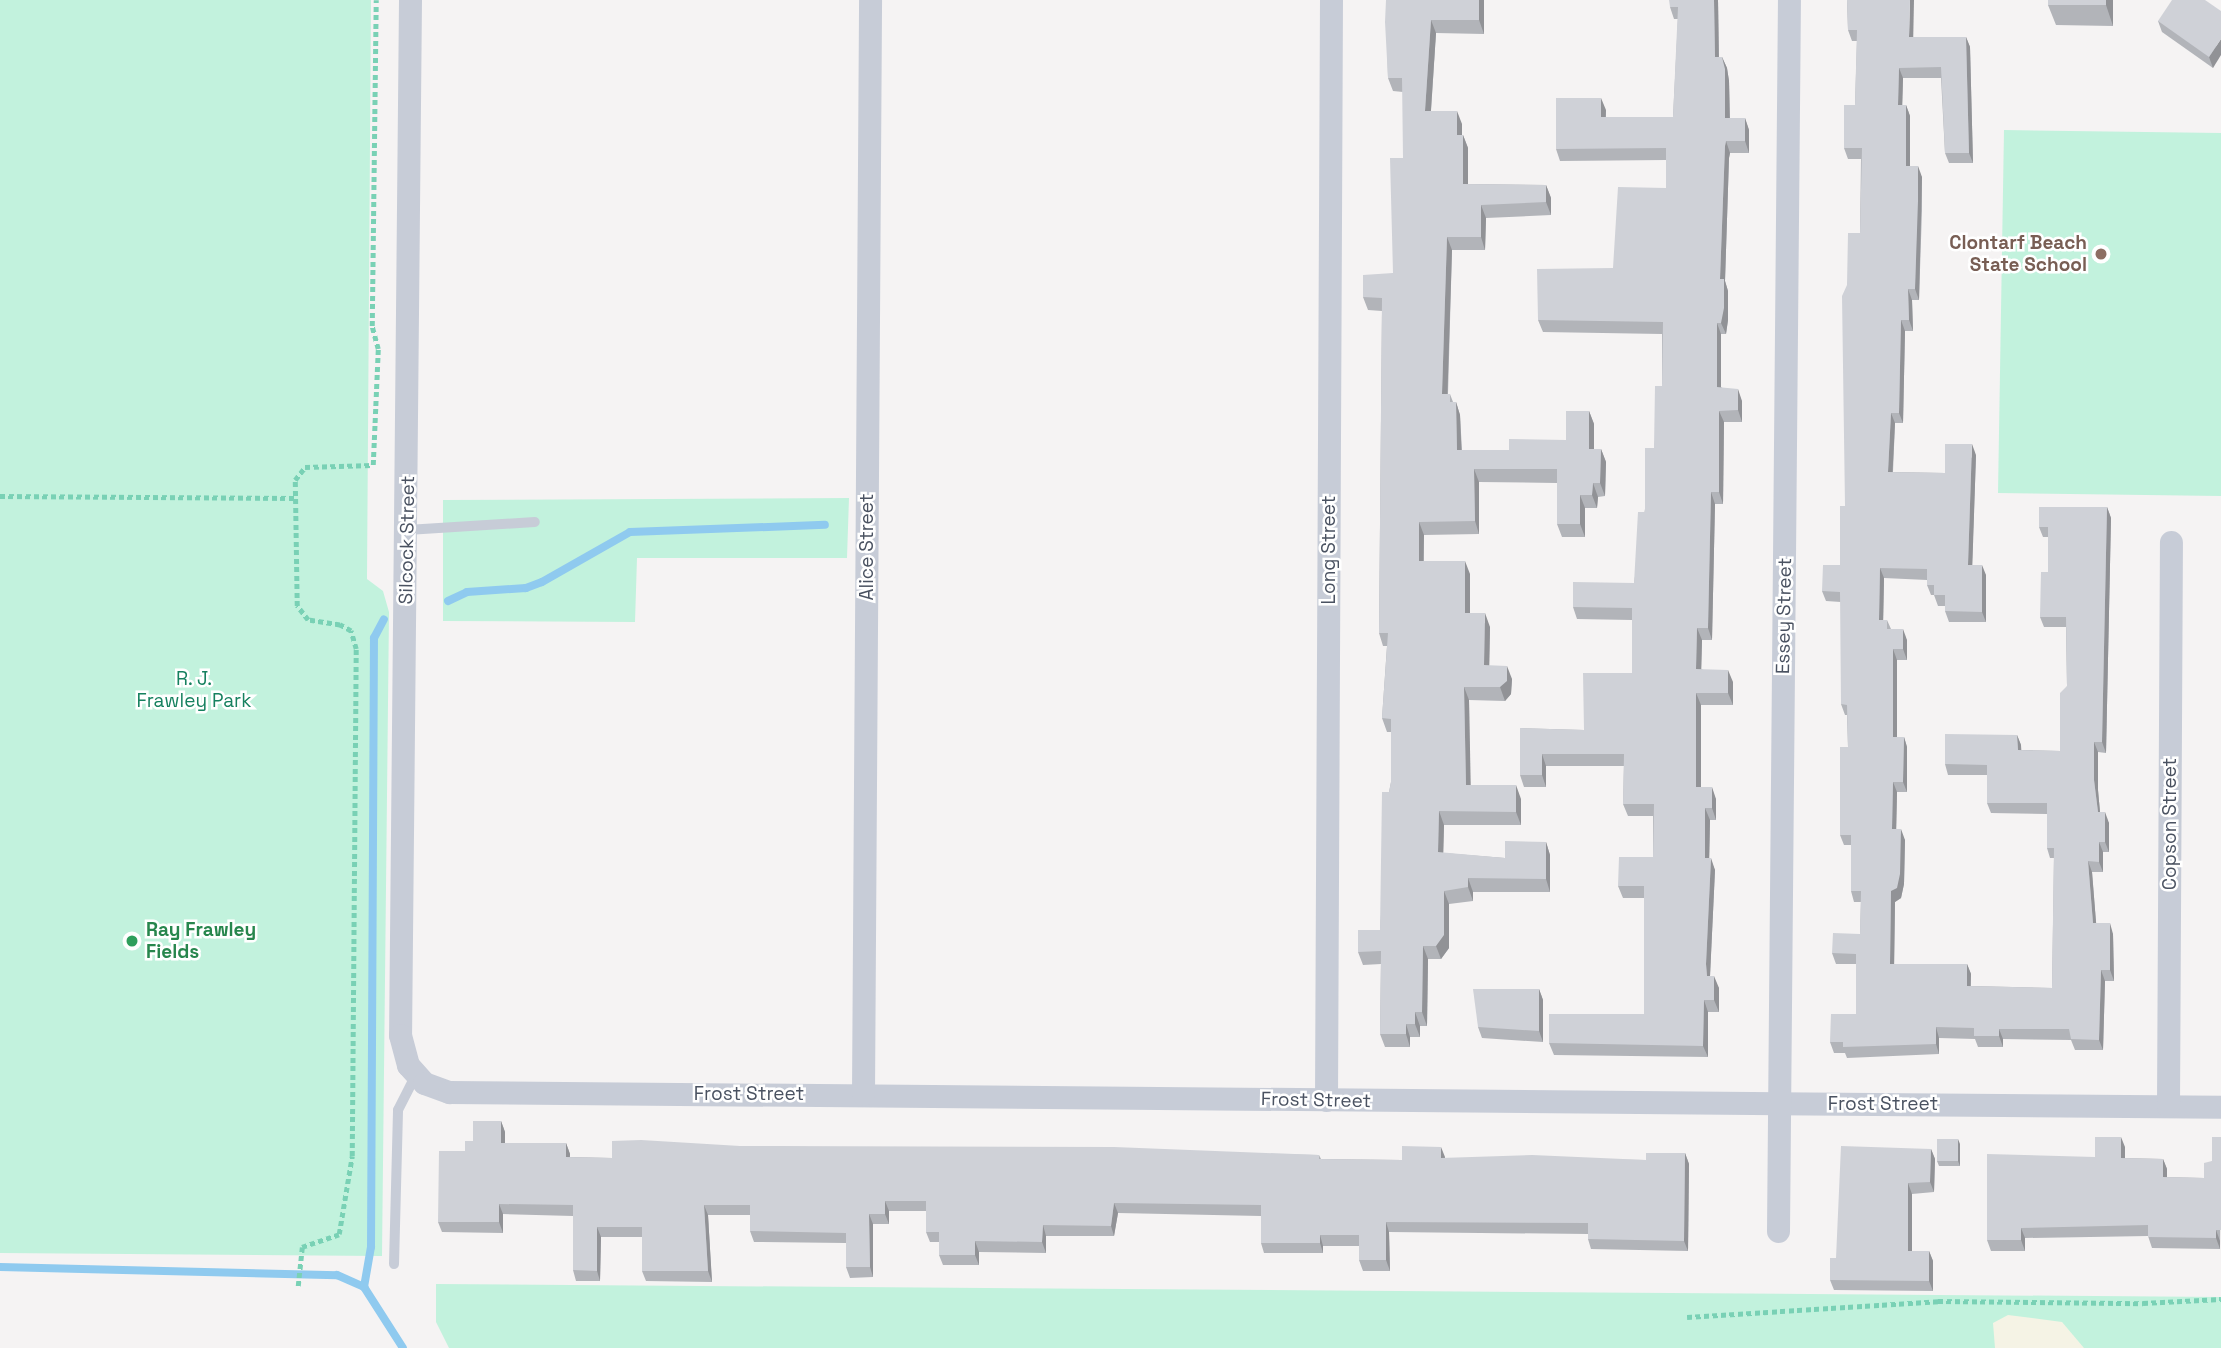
<!DOCTYPE html>
<style>
body{margin:0}
#map{position:relative;width:2221px;height:1348px;overflow:hidden;background:#f5f3f3;font-family:"Space Grotesk",sans-serif}
div>[style]{position:absolute}
.green>*{inset:0;background:#c2f2dd}
.sand>*{inset:0;background:#f5f3e5}
.stream>*{height:8px;margin:-4px;padding:0 4px;transform-origin:4px;border-radius:4px;background:#8fcaef}
.path>*{height:4.5px;margin-top:-2.25px;transform-origin:0;background:repeating-linear-gradient(90deg,#79d1b5 0 5px,transparent 0 8.5px)}
.lane>*{height:10px;margin:-5px;padding:0 5px;transform-origin:5px;border-radius:5px;background:#c7ccd7}
.street>*{height:23px;margin:-11.5px;padding:0 11.5px;transform-origin:11.5px;border-radius:11.5px;background:#c7ccd7}
.wall>*{inset:0;background:#b2b4b9}
.shaded-wall>*{inset:0;background:#919296}
.building>*{inset:0;background:#cfd1d7}
.dots>*{width:19px;height:19px;translate:-50% -50%;box-sizing:border-box;border:4px solid #fff;border-radius:50%}
span{translate:-50% -50%;white-space:nowrap;text-align:center;line-height:1.15;-webkit-text-stroke:5px #fff;paint-order:stroke}
.education-label{font-size:19px;color:#785e54;font-weight:700}
.right{translate:-100% -50%;text-align:right}
.street-label{font-size:19px;color:#4a5261}
.park-label{font-size:19px;color:#16815f}
.leisure-label{font-size:19px;color:#27864d;font-weight:700}
.left{translate:0 -50%;text-align:left}
</style>
<div id="map">
<div class="green">
<div style="clip-path:polygon(0 0,371px 0,367px 579px,383px 591px,389px 612px,382px 1256px,0 1253px)"></div>
<div style="clip-path:polygon(2004px 130px,2221px 133px,2221px 496px,1998px 493px)"></div>
<div style="clip-path:polygon(849px 498px,847px 558px,637px 558px,635px 622px,443px 621px,443px 500px)"></div>
<div style="clip-path:polygon(436px 1284px,2221px 1297px,2221px 1348px,449px 1348px,436px 1322px)"></div>
</div>
<div class="sand">
<div style="clip-path:polygon(2008px 1315px,2062px 1322px,2084px 1348px,1995px 1348px,1993px 1323px)"></div>
</div>
<div class="stream">
<div style="left:448px;top:601px;width:21px;rotate:-25deg"></div>
<div style="left:467px;top:592px;width:59px;rotate:-3.9deg"></div>
<div style="left:526px;top:588px;width:17px;rotate:-21deg"></div>
<div style="left:542px;top:582px;width:101px;rotate:-29.6deg"></div>
<div style="left:630px;top:532px;width:195px;rotate:-2.1deg"></div>
<div style="left:0;top:1267px;width:337px;rotate:1.4deg"></div>
<div style="left:337px;top:1275px;width:30px;rotate:24deg"></div>
<div style="left:364px;top:1287px;width:72px;rotate:57.4deg"></div>
<div style="left:364px;top:1287px;width:41px;rotate:-80.1deg"></div>
<div style="left:371px;top:1247px;width:609px;rotate:-89.72deg"></div>
<div style="left:374px;top:638px;width:21px;rotate:-62deg"></div>
</div>
<div class="path">
<div style="left:0;top:496px;width:295px;rotate:0.4deg"></div>
<div style="left:298px;top:1286px;width:39px;rotate:-84deg"></div>
<div style="left:302px;top:1247px;width:39px;rotate:-19deg"></div>
<div style="left:339px;top:1234px;width:79px;rotate:-80.5deg"></div>
<div style="left:352px;top:1156px;width:507px;rotate:-89.55deg"></div>
<div style="left:356px;top:649px;width:19px;rotate:-106deg"></div>
<div style="left:351px;top:631px;width:13px;rotate:-151deg"></div>
<div style="left:340px;top:625px;width:32px;rotate:-171deg"></div>
<div style="left:308px;top:620px;width:18px;rotate:-128deg"></div>
<div style="left:297px;top:606px;width:126px;rotate:-90.9deg"></div>
<div style="left:295px;top:480px;width:16px;rotate:-52deg"></div>
<div style="left:305px;top:467px;width:68px;rotate:-1.7deg"></div>
<div style="left:373px;top:465px;width:116px;rotate:-87.5deg"></div>
<div style="left:378px;top:349px;width:24px;rotate:-105deg"></div>
<div style="left:372px;top:326px;width:326px;rotate:-89.3deg"></div>
<div style="left:1687px;top:1317px;width:252px;rotate:-3.6deg"></div>
<div style="left:1938px;top:1301px;width:205px;rotate:0.6deg"></div>
<div style="left:2143px;top:1303px;width:78px;rotate:-2.9deg"></div>
</div>
<div class="lane">
<div style="left:407px;top:530px;width:128px;rotate:-3.6deg"></div>
<div style="left:394px;top:1264px;width:154px;rotate:-88.5deg"></div>
<div style="left:398px;top:1110px;width:38px;rotate:-63deg"></div>
</div>
<div class="street">
<div style="left:410px;top:0;width:1035px;rotate:90.55deg"></div>
<div style="left:400px;top:1035px;width:31px;rotate:75deg"></div>
<div style="left:408px;top:1065px;width:24px;rotate:48deg"></div>
<div style="left:424px;top:1083px;width:27px;rotate:20deg"></div>
<div style="left:449px;top:1092px;width:1772px;rotate:0.48deg"></div>
<div style="left:863px;top:1094px;width:1094px;rotate:-89.63deg"></div>
<div style="left:1326px;top:1100px;width:1100px;rotate:-89.74deg"></div>
<div style="left:2168px;top:1106px;width:564px;rotate:-89.7deg"></div>
<div style="left:1778px;top:1231px;width:1231px;rotate:-89.49deg"></div>
</div>
<div class="wall">
<div style="clip-path:polygon(1386px 0,1484px 0,1484px 34px,1436px 33px,1431px 111px,1462px 124px,1462px 135px,1463px 135px,1468px 148px,1468px 184px,1546px 185px,1551px 198px,1551px 215px,1486px 218px,1485px 250px,1452px 250px,1448px 394px,1450px 394px,1453px 402px,1456px 402px,1460px 415px,1462px 450px,1509px 450px,1566px 440px,1589px 411px,1594px 424px,1594px 449px,1601px 449px,1606px 462px,1605px 496px,1598px 497px,1597px 508px,1585px 508px,1585px 537px,1562px 537px,1557px 524px,1557px 483px,1479px 482px,1479px 534px,1424px 535px,1424px 561px,1470px 574px,1470px 613px,1490px 627px,1489px 666px,1512px 679px,1511px 694px,1505px 701px,1469px 700px,1470px 785px,1521px 799px,1521px 825px,1444px 825px,1443px 853px,1505px 858px,1546px 842px,1550px 855px,1550px 892px,1473px 892px,1473px 901px,1449px 904px,1449px 948px,1441px 959px,1428px 959px,1427px 1026px,1420px 1026px,1420px 1037px,1410px 1037px,1410px 1047px,1385px 1047px,1380px 1034px,1381px 964px,1363px 965px,1358px 952px,1380px 930px,1389px 792px,1391px 782px,1391px 732px,1387px 732px,1382px 718px,1387px 646px,1383px 646px,1379px 633px,1382px 311px,1368px 310px,1363px 297px,1393px 273px,1403px 158px,1403px 92px,1393px 91px,1388px 78px)"></div>
<div style="clip-path:polygon(1718px 0,1719px 57px,1722px 57px,1727px 68px,1729px 81px,1730px 118px,1745px 118px,1749px 130px,1749px 153px,1730px 153px,1729px 158px,1725px 281px,1728px 291px,1728px 320px,1726px 334px,1721px 334px,1721px 387px,1742px 401px,1742px 422px,1724px 422px,1723px 504px,1715px 504px,1712px 640px,1702px 640px,1701px 669px,1733px 682px,1733px 705px,1701px 705px,1701px 787px,1716px 799px,1716px 820px,1710px 820px,1709px 858px,1715px 870px,1710px 976px,1719px 988px,1719px 1012px,1708px 1012px,1708px 1057px,1554px 1055px,1549px 1043px,1644px 1014px,1644px 898px,1623px 898px,1618px 886px,1653px 857px,1653px 816px,1628px 816px,1623px 804px,1624px 766px,1546px 766px,1546px 787px,1524px 787px,1520px 775px,1520px 728px,1584px 730px,1632px 673px,1632px 620px,1577px 619px,1573px 607px,1634px 583px,1654px 448px,1662px 386px,1662px 334px,1543px 332px,1538px 320px,1613px 268px,1666px 188px,1666px 160px,1560px 161px,1556px 149px,1606px 110px,1606px 117px,1673px 117px,1678px 19px,1674px 19px,1670px 7px)"></div>
<div style="clip-path:polygon(1847px 0,1913px 37px,1966px 37px,1970px 47px,1973px 163px,1949px 163px,1945px 153px,1941px 78px,1903px 78px,1902px 105px,1906px 105px,1910px 116px,1910px 166px,1922px 177px,1922px 211px,1919px 300px,1912px 300px,1913px 331px,1905px 331px,1903px 423px,1895px 423px,1893px 472px,1945px 473px,1976px 455px,1972px 565px,1986px 575px,1986px 622px,1949px 622px,1945px 611px,1945px 606px,1938px 606px,1934px 595px,1931px 595px,1927px 585px,1927px 580px,1884px 578px,1883px 620px,1887px 620px,1891px 629px,1907px 640px,1907px 660px,1897px 660px,1897px 737px,1904px 737px,1907px 747px,1907px 792px,1897px 792px,1896px 829px,1905px 840px,1904px 884px,1901px 898px,1895px 902px,1894px 964px,1967px 964px,1971px 974px,1971px 986px,2052px 988px,2054px 858px,2050px 858px,2047px 848px,2047px 814px,1991px 813px,1987px 803px,1987px 775px,1948px 775px,1945px 764px,2017px 735px,2021px 745px,2021px 750px,2060px 751px,2067px 686px,2066px 627px,2044px 627px,2040px 617px,2048px 572px,2048px 537px,2043px 537px,2039px 527px,2107px 507px,2111px 518px,2106px 753px,2098px 752px,2098px 790px,2100px 812px,2109px 823px,2109px 852px,2103px 852px,2103px 872px,2092px 872px,2096px 923px,2113px 934px,2114px 981px,2105px 981px,2103px 1050px,2075px 1050px,2071px 1040px,2003px 1039px,2003px 1047px,1978px 1047px,1975px 1039px,1939px 1038px,1939px 1054px,1847px 1058px,1845px 1053px,1834px 1053px,1830px 1042px,1856px 1014px,1856px 964px,1836px 964px,1832px 953px,1860px 934px,1861px 902px,1854px 902px,1851px 891px,1851px 845px,1844px 845px,1840px 835px,1848px 747px,1847px 715px,1845px 715px,1841px 704px,1841px 602px,1826px 601px,1822px 591px,1840px 565px,1845px 506px,1847px 285px,1860px 233px,1861px 159px,1848px 159px,1844px 148px,1855px 105px,1857px 41px,1852px 41px,1848px 30px)"></div>
<div style="clip-path:polygon(2113px 0,2113px 26px,2056px 25px,2048px 5px)"></div>
<div style="clip-path:polygon(2221px 11px,2213px 68px,2162px 32px,2158px 21px)"></div>
<div style="clip-path:polygon(1539px 989px,1543px 1000px,1543px 1042px,1482px 1038px,1478px 1027px)"></div>
<div style="clip-path:polygon(501px 1121px,505px 1132px,505px 1143px,566px 1143px,570px 1154px,570px 1157px,612px 1158px,740px 1146px,1319px 1155px,1321px 1159px,1402px 1160px,1445px 1158px,1646px 1160px,1685px 1153px,1689px 1164px,1688px 1251px,1591px 1249px,1588px 1239px,1588px 1234px,1389px 1232px,1390px 1271px,1363px 1271px,1359px 1260px,1359px 1246px,1323px 1246px,1323px 1253px,1264px 1253px,1261px 1243px,1261px 1216px,1118px 1213px,1114px 1236px,1046px 1236px,1046px 1253px,979px 1252px,979px 1265px,943px 1265px,939px 1255px,939px 1242px,930px 1242px,926px 1232px,926px 1211px,889px 1211px,889px 1224px,873px 1224px,873px 1277px,850px 1278px,846px 1267px,846px 1243px,754px 1242px,750px 1231px,750px 1215px,708px 1215px,712px 1282px,646px 1281px,642px 1271px,642px 1237px,601px 1237px,600px 1281px,576px 1281px,573px 1270px,573px 1216px,503px 1214px,503px 1233px,442px 1232px,438px 1222px,473px 1141px)"></div>
<div style="clip-path:polygon(2221px 1137px,2220px 1249px,2152px 1248px,2148px 1236px,2025px 1238px,2025px 1251px,1991px 1251px,1987px 1240px,2095px 1157px,2125px 1147px,2125px 1158px,2163px 1159px,2167px 1169px,2167px 1177px,2204px 1178px,2212px 1161px)"></div>
<div style="clip-path:polygon(1960px 1144px,1960px 1166px,1939px 1166px,1937px 1161px)"></div>
<div style="clip-path:polygon(1931px 1149px,1935px 1159px,1934px 1192px,1912px 1194px,1912px 1251px,1929px 1251px,1933px 1261px,1933px 1291px,1834px 1290px,1830px 1280px,1836px 1258px)"></div>
</div>
<div class="shaded-wall">
<div style="clip-path:polygon(1479px 0,1484px 0,1484px 34px,1479px 20px)"></div>
<div style="clip-path:polygon(1714px 0,1718px 0,1719px 68px,1715px 57px)"></div>
<div style="clip-path:polygon(1910px 0,1914px 0,1913px 48px,1909px 37px)"></div>
<div style="clip-path:polygon(2106px 0,2113px 0,2113px 26px,2106px 5px)"></div>
<div style="clip-path:polygon(1431px 20px,1436px 33px,1430px 124px,1425px 111px)"></div>
<div style="clip-path:polygon(1966px 37px,1970px 47px,1973px 163px,1969px 153px)"></div>
<div style="clip-path:polygon(2221px 39px,2221px 55px,2213px 68px,2209px 57px)"></div>
<div style="clip-path:polygon(1722px 57px,1727px 68px,1729px 81px,1730px 130px,1725px 118px)"></div>
<div style="clip-path:polygon(1899px 68px,1903px 78px,1902px 116px,1898px 105px)"></div>
<div style="clip-path:polygon(1601px 98px,1606px 110px,1605px 129px,1601px 117px)"></div>
<div style="clip-path:polygon(1906px 105px,1910px 116px,1910px 177px,1906px 166px)"></div>
<div style="clip-path:polygon(1457px 111px,1462px 124px,1462px 148px,1457px 135px)"></div>
<div style="clip-path:polygon(1745px 118px,1749px 130px,1749px 153px,1745px 141px)"></div>
<div style="clip-path:polygon(1463px 135px,1468px 148px,1468px 197px,1463px 184px)"></div>
<div style="clip-path:polygon(1726px 141px,1730px 153px,1729px 158px,1725px 281px,1728px 291px,1728px 320px,1726px 334px,1721px 323px,1720px 279px,1725px 146px)"></div>
<div style="clip-path:polygon(1918px 166px,1922px 177px,1919px 300px,1915px 289px)"></div>
<div style="clip-path:polygon(1546px 185px,1551px 198px,1551px 215px,1546px 202px)"></div>
<div style="clip-path:polygon(1481px 205px,1486px 218px,1485px 250px,1481px 237px)"></div>
<div style="clip-path:polygon(1447px 237px,1452px 250px,1447px 407px,1442px 394px)"></div>
<div style="clip-path:polygon(1908px 289px,1912px 300px,1913px 331px,1909px 320px)"></div>
<div style="clip-path:polygon(1901px 320px,1905px 331px,1903px 423px,1899px 413px)"></div>
<div style="clip-path:polygon(1717px 323px,1721px 334px,1721px 399px,1717px 387px)"></div>
<div style="clip-path:polygon(1738px 389px,1742px 401px,1742px 422px,1738px 410px)"></div>
<div style="clip-path:polygon(1456px 402px,1460px 415px,1462px 464px,1457px 450px)"></div>
<div style="clip-path:polygon(1589px 411px,1594px 424px,1594px 462px,1589px 449px)"></div>
<div style="clip-path:polygon(1719px 411px,1724px 422px,1723px 504px,1719px 492px)"></div>
<div style="clip-path:polygon(1891px 413px,1895px 423px,1892px 482px,1888px 472px)"></div>
<div style="clip-path:polygon(1972px 444px,1976px 455px,1972px 575px,1968px 565px)"></div>
<div style="clip-path:polygon(1601px 449px,1606px 462px,1605px 496px,1600px 483px)"></div>
<div style="clip-path:polygon(1474px 469px,1479px 482px,1479px 534px,1475px 521px)"></div>
<div style="clip-path:polygon(1593px 483px,1598px 497px,1597px 508px,1592px 495px)"></div>
<div style="clip-path:polygon(1711px 492px,1715px 504px,1712px 640px,1708px 628px)"></div>
<div style="clip-path:polygon(1580px 495px,1585px 508px,1585px 537px,1580px 524px)"></div>
<div style="clip-path:polygon(2107px 507px,2111px 518px,2106px 753px,2102px 742px)"></div>
<div style="clip-path:polygon(1419px 522px,1424px 535px,1423px 574px,1419px 561px)"></div>
<div style="clip-path:polygon(1465px 561px,1470px 574px,1470px 626px,1465px 613px)"></div>
<div style="clip-path:polygon(1982px 565px,1986px 575px,1986px 622px,1982px 612px)"></div>
<div style="clip-path:polygon(1880px 568px,1884px 578px,1883px 630px,1879px 620px)"></div>
<div style="clip-path:polygon(1485px 613px,1490px 627px,1489px 679px,1484px 665px)"></div>
<div style="clip-path:polygon(1697px 628px,1702px 640px,1701px 681px,1696px 669px)"></div>
<div style="clip-path:polygon(1903px 629px,1907px 640px,1907px 660px,1903px 649px)"></div>
<div style="clip-path:polygon(1893px 649px,1897px 660px,1897px 747px,1893px 737px)"></div>
<div style="clip-path:polygon(1507px 666px,1512px 679px,1511px 694px,1505px 701px,1500px 687px)"></div>
<div style="clip-path:polygon(1728px 670px,1733px 682px,1733px 705px,1728px 693px)"></div>
<div style="clip-path:polygon(1464px 687px,1469px 700px,1471px 798px,1466px 785px)"></div>
<div style="clip-path:polygon(1696px 693px,1701px 705px,1701px 799px,1696px 787px)"></div>
<div style="clip-path:polygon(2017px 735px,2021px 745px,2022px 761px,2018px 750px)"></div>
<div style="clip-path:polygon(1904px 737px,1907px 747px,1907px 792px,1903px 782px)"></div>
<div style="clip-path:polygon(2094px 742px,2098px 752px,2098px 790px,2101px 823px,2098px 812px,2094px 780px)"></div>
<div style="clip-path:polygon(1542px 754px,1546px 766px,1546px 787px,1542px 775px)"></div>
<div style="clip-path:polygon(1893px 782px,1897px 792px,1896px 840px,1892px 829px)"></div>
<div style="clip-path:polygon(1516px 785px,1521px 799px,1521px 825px,1516px 812px)"></div>
<div style="clip-path:polygon(1712px 787px,1716px 799px,1716px 820px,1712px 808px)"></div>
<div style="clip-path:polygon(1705px 808px,1710px 820px,1709px 870px,1705px 858px)"></div>
<div style="clip-path:polygon(1439px 811px,1444px 825px,1443px 865px,1438px 852px)"></div>
<div style="clip-path:polygon(2105px 812px,2109px 823px,2109px 852px,2105px 842px)"></div>
<div style="clip-path:polygon(1901px 829px,1905px 840px,1904px 884px,1901px 898px,1895px 902px,1894px 974px,1890px 964px,1891px 891px)"></div>
<div style="clip-path:polygon(1546px 842px,1550px 855px,1550px 892px,1546px 879px)"></div>
<div style="clip-path:polygon(2099px 842px,2103px 852px,2103px 872px,2099px 862px)"></div>
<div style="clip-path:polygon(1711px 858px,1715px 870px,1710px 976px,1707px 976px,1706px 964px)"></div>
<div style="clip-path:polygon(2088px 861px,2092px 872px,2097px 934px,2093px 923px)"></div>
<div style="clip-path:polygon(1468px 878px,1473px 892px,1473px 901px,1468px 887px)"></div>
<div style="clip-path:polygon(1444px 891px,1449px 904px,1449px 948px,1441px 959px,1436px 946px)"></div>
<div style="clip-path:polygon(2110px 923px,2113px 934px,2114px 981px,2110px 970px)"></div>
<div style="clip-path:polygon(1423px 946px,1428px 959px,1427px 1026px,1422px 1012px)"></div>
<div style="clip-path:polygon(1967px 964px,1971px 974px,1970px 997px,1967px 986px)"></div>
<div style="clip-path:polygon(2101px 970px,2105px 981px,2103px 1050px,2099px 1040px)"></div>
<div style="clip-path:polygon(1714px 976px,1719px 988px,1719px 1012px,1714px 1000px)"></div>
<div style="clip-path:polygon(1539px 989px,1543px 1000px,1543px 1042px,1539px 1031px)"></div>
<div style="clip-path:polygon(1704px 1000px,1708px 1012px,1708px 1057px,1703px 1046px)"></div>
<div style="clip-path:polygon(1415px 1012px,1420px 1026px,1420px 1037px,1415px 1024px)"></div>
<div style="clip-path:polygon(1406px 1024px,1410px 1037px,1410px 1047px,1406px 1034px)"></div>
<div style="clip-path:polygon(1936px 1027px,1939px 1038px,1939px 1054px,1936px 1044px)"></div>
<div style="clip-path:polygon(1999px 1029px,2003px 1039px,2003px 1047px,1999px 1036px)"></div>
<div style="clip-path:polygon(501px 1121px,505px 1132px,505px 1153px,501px 1143px)"></div>
<div style="clip-path:polygon(2121px 1137px,2125px 1147px,2125px 1168px,2121px 1158px)"></div>
<div style="clip-path:polygon(1958px 1139px,1960px 1144px,1960px 1166px,1958px 1161px)"></div>
<div style="clip-path:polygon(566px 1143px,570px 1154px,569px 1168px,566px 1157px)"></div>
<div style="clip-path:polygon(1441px 1147px,1445px 1157px,1445px 1168px,1441px 1158px)"></div>
<div style="clip-path:polygon(1931px 1149px,1935px 1159px,1934px 1192px,1930px 1182px)"></div>
<div style="clip-path:polygon(1685px 1153px,1689px 1164px,1688px 1251px,1684px 1241px)"></div>
<div style="clip-path:polygon(2163px 1159px,2167px 1169px,2167px 1188px,2163px 1177px)"></div>
<div style="clip-path:polygon(1908px 1183px,1912px 1194px,1912px 1261px,1908px 1251px)"></div>
<div style="clip-path:polygon(885px 1201px,889px 1211px,889px 1224px,885px 1214px)"></div>
<div style="clip-path:polygon(1114px 1203px,1118px 1213px,1114px 1236px,1111px 1226px)"></div>
<div style="clip-path:polygon(499px 1204px,503px 1214px,503px 1233px,499px 1222px)"></div>
<div style="clip-path:polygon(704px 1205px,708px 1215px,712px 1282px,708px 1271px)"></div>
<div style="clip-path:polygon(869px 1214px,873px 1224px,873px 1277px,870px 1267px)"></div>
<div style="clip-path:polygon(1386px 1222px,1389px 1232px,1390px 1271px,1386px 1260px)"></div>
<div style="clip-path:polygon(1043px 1225px,1046px 1236px,1046px 1253px,1042px 1242px)"></div>
<div style="clip-path:polygon(597px 1227px,601px 1237px,600px 1281px,597px 1271px)"></div>
<div style="clip-path:polygon(2021px 1228px,2025px 1238px,2025px 1251px,2021px 1240px)"></div>
<div style="clip-path:polygon(2216px 1230px,2220px 1241px,2220px 1249px,2216px 1238px)"></div>
<div style="clip-path:polygon(1320px 1235px,1323px 1246px,1323px 1253px,1320px 1243px)"></div>
<div style="clip-path:polygon(975px 1241px,979px 1252px,979px 1265px,975px 1255px)"></div>
<div style="clip-path:polygon(1929px 1251px,1933px 1261px,1933px 1291px,1929px 1281px)"></div>
</div>
<div class="building">
<div style="clip-path:polygon(1386px 0,1479px 0,1479px 20px,1431px 20px,1425px 111px,1457px 111px,1457px 135px,1463px 135px,1463px 184px,1546px 185px,1546px 202px,1481px 205px,1481px 237px,1447px 237px,1442px 394px,1450px 394px,1450px 402px,1456px 402px,1457px 450px,1509px 450px,1509px 439px,1566px 440px,1566px 411px,1589px 411px,1589px 449px,1601px 449px,1600px 483px,1593px 483px,1592px 495px,1580px 495px,1580px 524px,1557px 524px,1557px 469px,1474px 469px,1475px 521px,1419px 522px,1419px 561px,1465px 561px,1465px 613px,1485px 613px,1484px 665px,1507px 666px,1507px 681px,1500px 687px,1464px 687px,1466px 785px,1516px 785px,1516px 812px,1439px 811px,1438px 852px,1505px 858px,1505px 841px,1546px 842px,1546px 879px,1468px 878px,1468px 887px,1444px 891px,1444px 935px,1436px 946px,1423px 946px,1422px 1012px,1415px 1012px,1415px 1024px,1406px 1024px,1406px 1034px,1380px 1034px,1381px 951px,1358px 952px,1358px 930px,1380px 930px,1382px 792px,1389px 792px,1391px 782px,1391px 719px,1382px 718px,1388px 633px,1379px 633px,1382px 298px,1363px 297px,1363px 275px,1393px 273px,1390px 158px,1403px 158px,1402px 78px,1388px 78px,1385px 22px)"></div>
<div style="clip-path:polygon(1669px 0,1714px 0,1715px 57px,1722px 57px,1725px 69px,1725px 118px,1745px 118px,1745px 141px,1726px 141px,1725px 146px,1720px 279px,1724px 279px,1724px 308px,1721px 323px,1717px 323px,1717px 387px,1738px 389px,1738px 410px,1719px 411px,1719px 492px,1711px 492px,1708px 628px,1697px 628px,1696px 669px,1728px 670px,1728px 693px,1696px 693px,1696px 787px,1712px 787px,1712px 808px,1705px 808px,1705px 858px,1711px 858px,1706px 964px,1707px 976px,1714px 976px,1714px 1000px,1704px 1000px,1703px 1046px,1549px 1043px,1549px 1014px,1644px 1014px,1644px 886px,1618px 886px,1619px 857px,1653px 857px,1654px 804px,1623px 804px,1624px 754px,1542px 754px,1542px 775px,1520px 775px,1520px 728px,1584px 730px,1583px 673px,1632px 673px,1632px 608px,1573px 607px,1573px 582px,1634px 583px,1638px 512px,1645px 512px,1645px 448px,1654px 448px,1655px 386px,1662px 386px,1663px 322px,1538px 320px,1537px 269px,1613px 268px,1618px 187px,1666px 188px,1666px 148px,1556px 149px,1556px 98px,1601px 98px,1601px 117px,1673px 117px,1678px 7px,1670px 7px)"></div>
<div style="clip-path:polygon(1847px 0,1910px 0,1909px 37px,1966px 37px,1969px 153px,1945px 153px,1941px 67px,1899px 68px,1898px 105px,1906px 105px,1906px 166px,1918px 166px,1918px 201px,1915px 289px,1908px 289px,1909px 320px,1901px 320px,1899px 413px,1891px 413px,1888px 472px,1945px 473px,1945px 444px,1972px 444px,1968px 565px,1982px 565px,1982px 612px,1945px 611px,1945px 595px,1934px 595px,1934px 585px,1927px 585px,1927px 569px,1880px 568px,1879px 620px,1887px 620px,1887px 629px,1903px 629px,1903px 649px,1893px 649px,1893px 737px,1904px 737px,1903px 782px,1893px 782px,1892px 829px,1901px 829px,1900px 874px,1897px 888px,1891px 891px,1890px 964px,1967px 964px,1967px 986px,2052px 988px,2054px 848px,2047px 848px,2047px 803px,1987px 803px,1987px 765px,1945px 764px,1945px 734px,2017px 735px,2018px 750px,2060px 751px,2060px 693px,2067px 686px,2066px 617px,2040px 617px,2041px 572px,2048px 572px,2048px 527px,2039px 527px,2039px 507px,2107px 507px,2102px 742px,2094px 742px,2094px 780px,2098px 812px,2105px 812px,2105px 842px,2099px 842px,2099px 862px,2088px 861px,2093px 923px,2110px 923px,2110px 970px,2101px 970px,2099px 1040px,2071px 1039px,2069px 1029px,1999px 1029px,1999px 1036px,1974px 1036px,1974px 1028px,1936px 1027px,1936px 1044px,1843px 1047px,1843px 1042px,1830px 1042px,1831px 1014px,1856px 1014px,1856px 954px,1832px 953px,1833px 933px,1860px 934px,1861px 891px,1851px 891px,1851px 835px,1840px 835px,1840px 747px,1848px 747px,1847px 705px,1841px 704px,1840px 592px,1822px 591px,1823px 565px,1840px 565px,1840px 506px,1845px 506px,1842px 296px,1847px 285px,1848px 233px,1860px 233px,1862px 148px,1844px 148px,1844px 105px,1855px 105px,1857px 30px,1848px 30px)"></div>
<div style="clip-path:polygon(2048px 0,2106px 0,2106px 5px,2048px 5px)"></div>
<div style="clip-path:polygon(2172px 0,2205px 0,2221px 11px,2221px 39px,2209px 57px,2158px 21px)"></div>
<div style="clip-path:polygon(1473px 989px,1539px 989px,1539px 1031px,1478px 1027px)"></div>
<div style="clip-path:polygon(473px 1121px,501px 1121px,501px 1143px,566px 1143px,566px 1157px,612px 1158px,612px 1141px,641px 1140px,740px 1146px,1114px 1147px,1319px 1155px,1319px 1159px,1402px 1160px,1402px 1146px,1441px 1147px,1441px 1158px,1532px 1155px,1646px 1160px,1646px 1153px,1685px 1153px,1684px 1241px,1588px 1239px,1588px 1223px,1386px 1222px,1386px 1260px,1359px 1260px,1359px 1235px,1320px 1235px,1320px 1243px,1261px 1243px,1261px 1205px,1114px 1203px,1111px 1226px,1043px 1225px,1042px 1242px,975px 1241px,975px 1255px,939px 1255px,939px 1232px,926px 1232px,926px 1201px,885px 1201px,885px 1214px,869px 1214px,870px 1267px,846px 1267px,846px 1233px,750px 1231px,750px 1205px,704px 1205px,708px 1271px,642px 1271px,642px 1227px,597px 1227px,597px 1271px,573px 1270px,573px 1205px,499px 1204px,499px 1222px,438px 1222px,439px 1151px,465px 1151px,465px 1141px,473px 1141px)"></div>
<div style="clip-path:polygon(2095px 1137px,2121px 1137px,2121px 1158px,2163px 1159px,2163px 1177px,2204px 1178px,2204px 1163px,2212px 1161px,2212px 1137px,2221px 1137px,2221px 1230px,2216px 1230px,2216px 1238px,2148px 1237px,2148px 1225px,2021px 1228px,2021px 1240px,1987px 1240px,1987px 1154px,2095px 1157px)"></div>
<div style="clip-path:polygon(1937px 1139px,1958px 1139px,1958px 1161px,1937px 1161px)"></div>
<div style="clip-path:polygon(1841px 1146px,1931px 1149px,1930px 1182px,1908px 1183px,1908px 1251px,1929px 1251px,1929px 1281px,1830px 1280px,1830px 1258px,1836px 1258px)"></div>
</div>
<div class="dots">
<div style="left:2101px;top:254px;background:#8d6e63"></div>
<div style="left:132px;top:941px;background:#2e9e5b"></div>
</div>
<div class="education-label">
<span class="right" style="left:2087px;top:254px">Clontarf Beach<br>State School</span>
</div>
<div class="street-label">
<span style="left:407px;top:540px;rotate:-89deg">Silcock Street</span>
<span style="left:867px;top:547px;rotate:-90deg">Alice Street</span>
<span style="left:1329px;top:550px;rotate:-90deg">Long Street</span>
<span style="left:1784px;top:616px;rotate:-89deg">Essey Street</span>
<span style="left:2170px;top:824px;rotate:-90deg">Copson Street</span>
<span style="left:749px;top:1094px">Frost Street</span>
<span style="left:1316px;top:1100px;rotate:1deg">Frost Street</span>
<span style="left:1883px;top:1104px">Frost Street</span>
</div>
<div class="park-label">
<span style="left:194px;top:690px">R. J.<br>Frawley Park</span>
</div>
<div class="leisure-label">
<span class="left" style="left:146px;top:941px">Ray Frawley<br>Fields</span>
</div>
</div>
